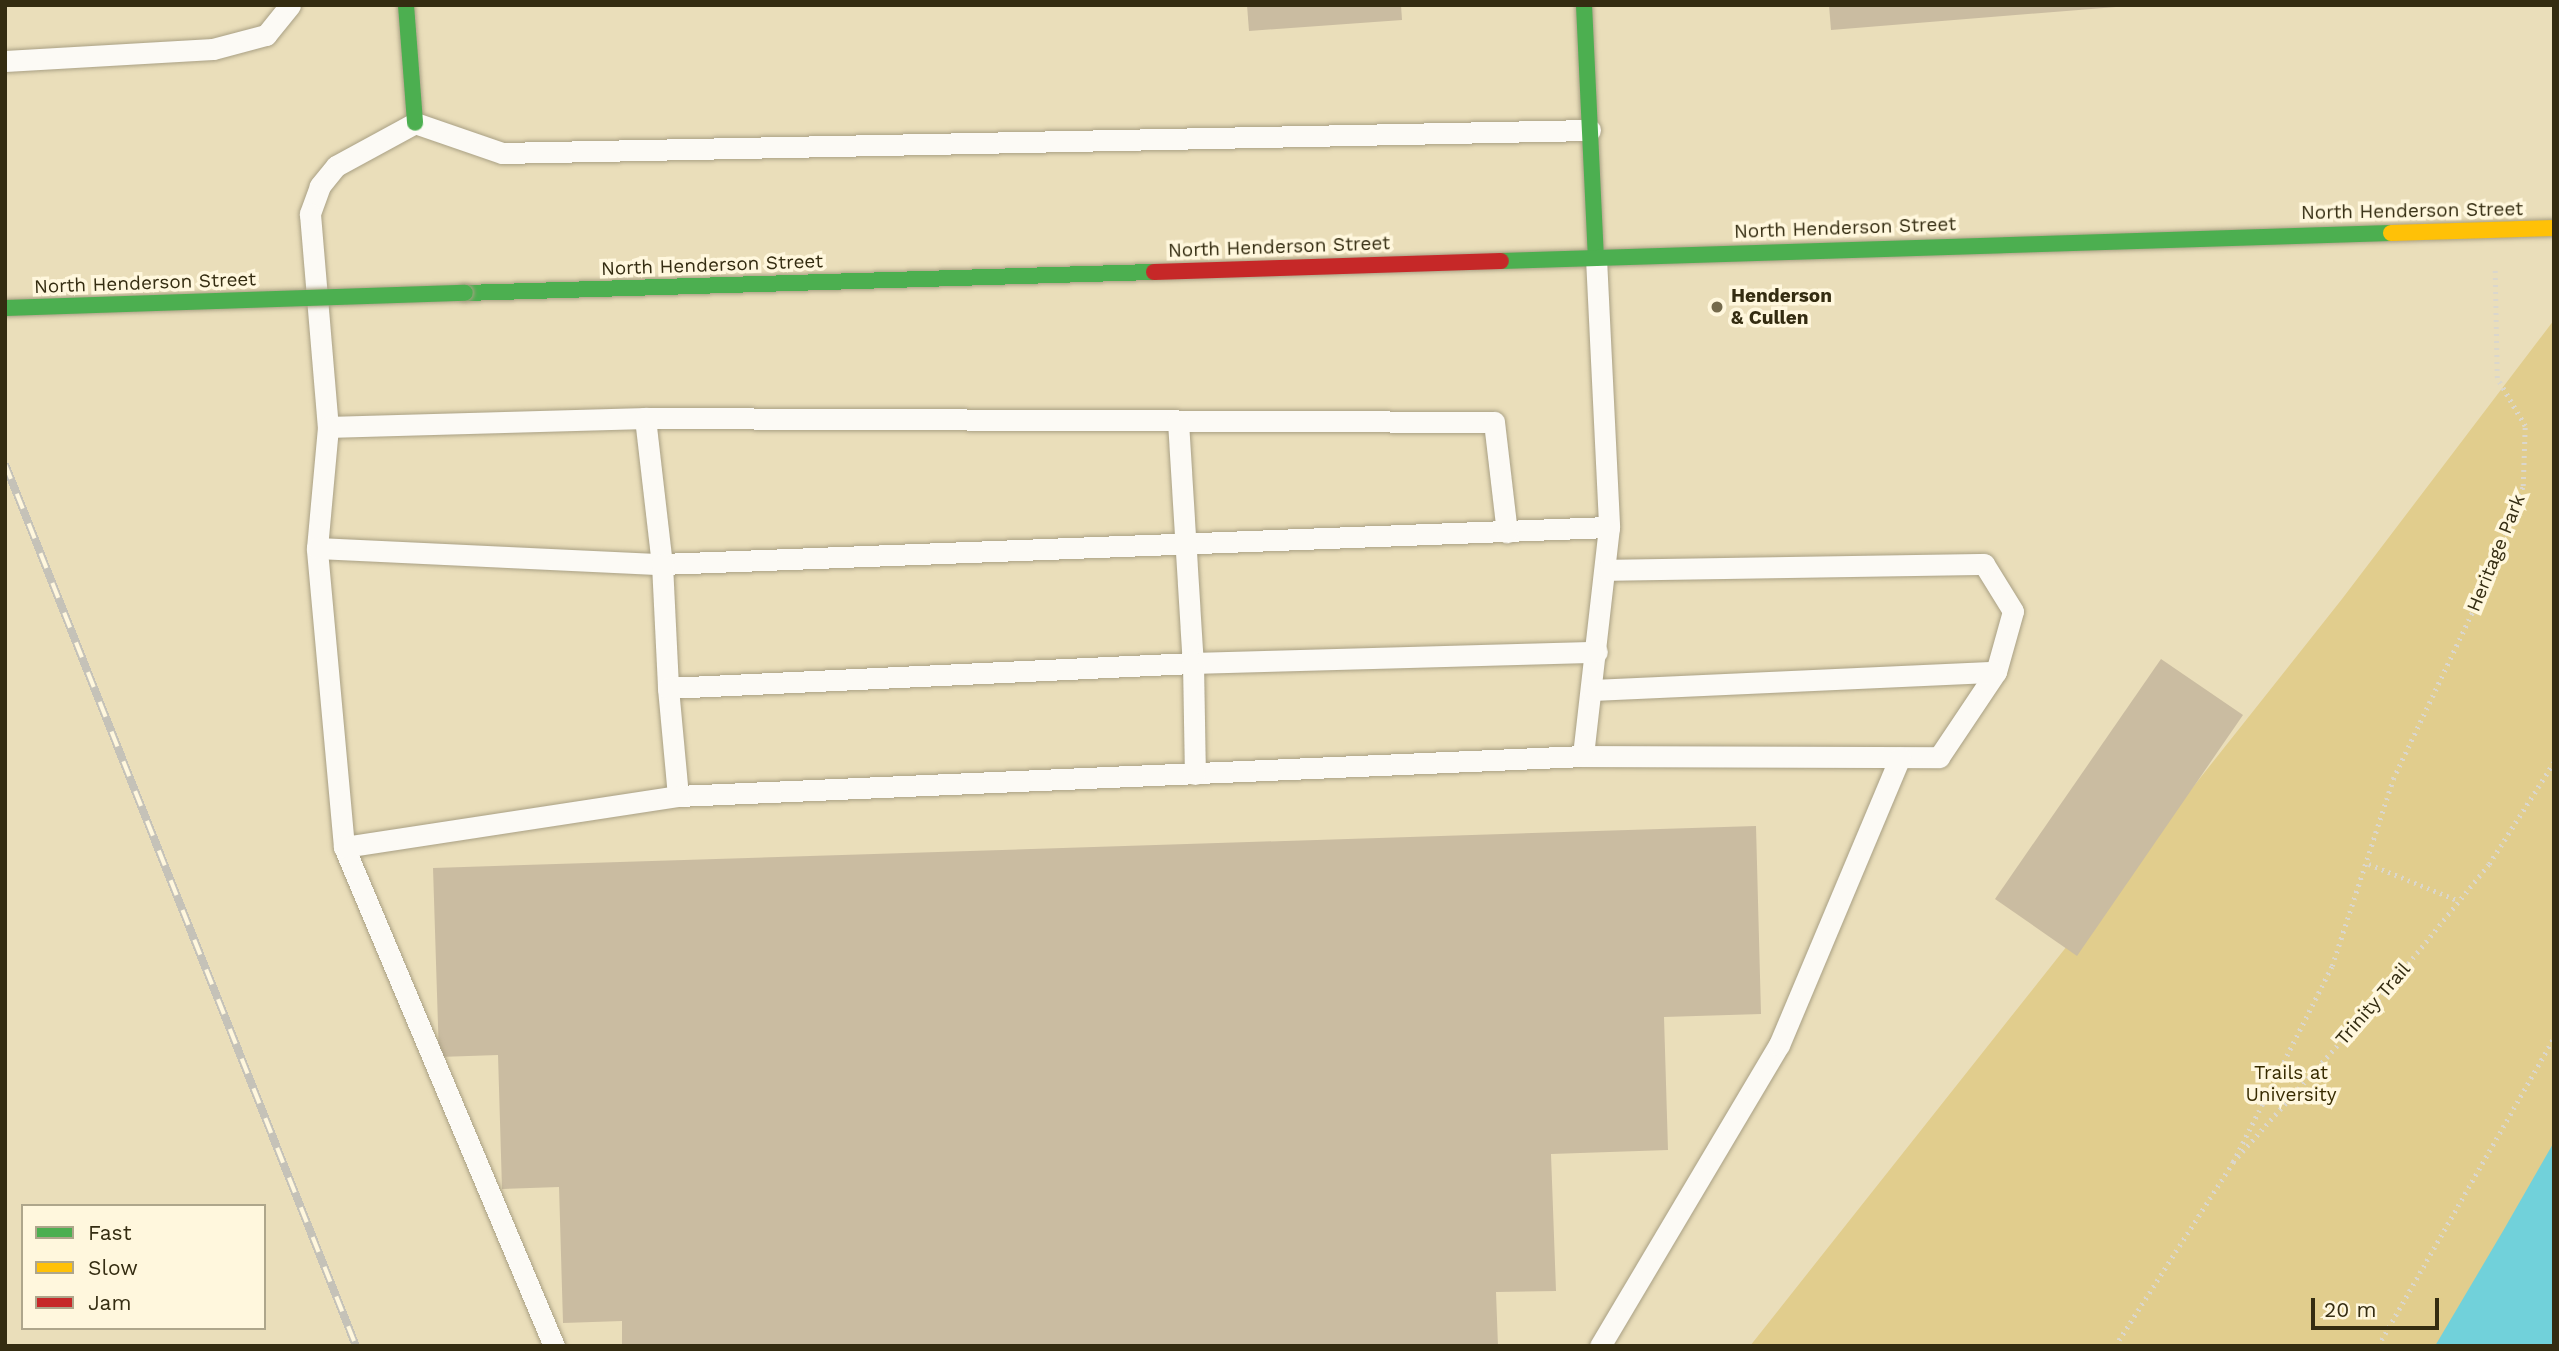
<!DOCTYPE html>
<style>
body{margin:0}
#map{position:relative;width:2559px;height:1351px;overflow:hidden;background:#eadeba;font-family:"Work Sans",sans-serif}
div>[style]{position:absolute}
.green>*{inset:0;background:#e1cd8d}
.water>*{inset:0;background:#71d1da}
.building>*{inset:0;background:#cabca1}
.path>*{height:4.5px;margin-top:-2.25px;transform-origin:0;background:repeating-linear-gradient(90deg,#dbd7cc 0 2px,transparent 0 7px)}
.roads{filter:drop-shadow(0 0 2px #a9a084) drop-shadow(0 0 2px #a9a084)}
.lane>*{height:21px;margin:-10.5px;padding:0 10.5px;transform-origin:10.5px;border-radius:10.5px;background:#fcfaf5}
.fast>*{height:16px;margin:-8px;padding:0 8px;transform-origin:8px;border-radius:8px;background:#4caf50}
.slow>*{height:16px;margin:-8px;padding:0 8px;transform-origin:8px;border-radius:8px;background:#ffc107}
.jam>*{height:16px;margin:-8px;padding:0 8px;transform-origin:8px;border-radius:8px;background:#c62828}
.rail>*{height:8px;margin-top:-4px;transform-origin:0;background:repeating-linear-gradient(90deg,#fff7dd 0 16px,#c5c2b8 0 32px);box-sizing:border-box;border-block:2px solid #c5c2b8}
.bridges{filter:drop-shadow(0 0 2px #a9a084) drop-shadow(0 0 2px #a9a084)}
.fast-bridge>*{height:16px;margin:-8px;padding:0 8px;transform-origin:8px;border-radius:8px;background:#4caf50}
.dots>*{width:19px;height:19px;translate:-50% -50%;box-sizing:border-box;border:4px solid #fff7dd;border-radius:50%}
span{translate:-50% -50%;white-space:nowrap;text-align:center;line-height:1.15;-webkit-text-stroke:7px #fff7dd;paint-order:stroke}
.street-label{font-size:19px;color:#342c11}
.poi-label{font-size:19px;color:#342c11;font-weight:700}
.left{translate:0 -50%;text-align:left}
.park-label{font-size:19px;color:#372b00}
.frame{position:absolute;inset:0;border:7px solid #342c11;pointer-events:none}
.legend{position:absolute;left:21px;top:1204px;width:245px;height:126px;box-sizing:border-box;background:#fff7dd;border:2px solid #aea68b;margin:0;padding:9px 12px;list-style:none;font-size:21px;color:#342c11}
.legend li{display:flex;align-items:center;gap:14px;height:35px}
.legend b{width:35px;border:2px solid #aea68b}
.scale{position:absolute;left:2311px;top:1298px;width:128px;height:32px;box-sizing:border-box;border:4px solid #342c11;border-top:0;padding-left:9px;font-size:21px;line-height:24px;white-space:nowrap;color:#342c11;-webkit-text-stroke:5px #fff7dd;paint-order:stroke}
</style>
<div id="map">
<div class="green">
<div style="clip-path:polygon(2554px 320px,2554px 1346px,1750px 1346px,2342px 599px)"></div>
</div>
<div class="water">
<div style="clip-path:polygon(2554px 1142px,2554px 1346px,2435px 1346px,2503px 1231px)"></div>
</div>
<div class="building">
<div style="clip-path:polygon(1247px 5px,1401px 5px,1402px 20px,1249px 31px)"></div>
<div style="clip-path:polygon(1829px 5px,2116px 5px,2116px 7px,1831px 30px)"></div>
<div style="clip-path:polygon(2161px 659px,2243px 715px,2077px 956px,1995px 899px)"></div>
<div style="clip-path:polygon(1756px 826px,1761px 1014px,1664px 1017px,1668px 1150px,1551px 1154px,1556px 1291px,1496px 1292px,1498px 1346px,622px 1346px,622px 1321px,563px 1323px,559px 1187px,502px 1189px,498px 1055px,439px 1057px,433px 868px)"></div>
</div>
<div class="path">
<div style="left:2369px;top:864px;width:97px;rotate:22.3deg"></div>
<div style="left:2233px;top:1162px;width:220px;rotate:-63.2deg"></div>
<div style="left:2332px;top:966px;width:197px;rotate:-71.9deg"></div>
<div style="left:2393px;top:779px;width:212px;rotate:-64.6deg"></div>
<div style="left:2484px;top:587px;width:108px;rotate:-68.9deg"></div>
<div style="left:2523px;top:486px;width:60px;rotate:-88.1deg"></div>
<div style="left:2525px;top:426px;width:56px;rotate:-120.3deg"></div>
<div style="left:2497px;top:378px;width:109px;rotate:-91.1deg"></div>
<div style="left:2115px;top:1346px;width:219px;rotate:-57.3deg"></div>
<div style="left:2233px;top:1162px;width:229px;rotate:-48.2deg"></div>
<div style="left:2386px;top:991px;width:164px;rotate:-51deg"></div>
<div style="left:2489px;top:864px;width:121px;rotate:-57.5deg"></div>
<div style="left:2378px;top:1346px;width:355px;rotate:-60.3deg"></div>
</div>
<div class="roads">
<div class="lane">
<div style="left:5px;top:61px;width:208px;rotate:-3.3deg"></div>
<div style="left:213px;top:49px;width:55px;rotate:-14.8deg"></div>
<div style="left:266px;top:35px;width:38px;rotate:-51deg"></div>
<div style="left:1590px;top:130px;width:1088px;rotate:178.79deg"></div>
<div style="left:502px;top:153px;width:92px;rotate:-161deg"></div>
<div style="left:415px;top:123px;width:90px;rotate:151.4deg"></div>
<div style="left:336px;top:166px;width:26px;rotate:129deg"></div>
<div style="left:320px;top:186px;width:30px;rotate:110deg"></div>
<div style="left:310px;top:214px;width:214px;rotate:85.2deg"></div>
<div style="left:328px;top:427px;width:317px;rotate:-1.6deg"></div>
<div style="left:645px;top:418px;width:147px;rotate:83.4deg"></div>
<div style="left:662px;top:564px;width:948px;rotate:-2.24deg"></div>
<div style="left:1596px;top:258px;width:269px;rotate:87.2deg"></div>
<div style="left:1609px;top:527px;width:230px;rotate:96.5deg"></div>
<div style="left:1583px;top:756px;width:356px;rotate:0.2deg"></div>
<div style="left:1939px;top:757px;width:102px;rotate:-56.2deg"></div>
<div style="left:1996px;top:672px;width:63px;rotate:-74.4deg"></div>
<div style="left:2013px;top:611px;width:55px;rotate:-121.7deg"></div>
<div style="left:1984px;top:564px;width:376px;rotate:179.1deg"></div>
<div style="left:645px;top:418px;width:849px;rotate:0.27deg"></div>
<div style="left:1494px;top:422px;width:111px;rotate:83.3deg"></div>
<div style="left:1178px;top:421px;width:242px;rotate:86.5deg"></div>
<div style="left:1193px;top:663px;width:404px;rotate:-1.6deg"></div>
<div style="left:317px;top:548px;width:121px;rotate:-84.8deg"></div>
<div style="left:668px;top:688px;width:108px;rotate:84.7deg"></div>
<div style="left:678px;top:796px;width:906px;rotate:-2.53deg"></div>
<div style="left:1592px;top:690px;width:404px;rotate:-2.6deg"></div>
<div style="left:344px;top:847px;width:300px;rotate:-95.2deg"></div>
<div style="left:317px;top:548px;width:345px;rotate:2.7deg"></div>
<div style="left:662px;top:564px;width:124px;rotate:87.2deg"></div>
<div style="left:668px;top:688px;width:526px;rotate:-2.73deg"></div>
<div style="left:1193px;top:663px;width:111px;rotate:89deg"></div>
<div style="left:554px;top:1346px;width:541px;rotate:-112.82deg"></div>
<div style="left:344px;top:847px;width:338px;rotate:-8.7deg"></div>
<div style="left:1600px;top:1346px;width:350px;rotate:-59.3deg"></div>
<div style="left:1779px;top:1045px;width:312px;rotate:-67.2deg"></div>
</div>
<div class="fast">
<div style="left:406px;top:5px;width:118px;rotate:85.6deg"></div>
<div style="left:1584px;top:5px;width:253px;rotate:87.3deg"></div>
<div style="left:1501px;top:261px;width:890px;rotate:-1.8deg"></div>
<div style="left:465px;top:293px;width:689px;rotate:-1.75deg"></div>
</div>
<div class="slow">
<div style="left:2391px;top:233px;width:163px;rotate:-1.8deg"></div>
</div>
<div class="jam">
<div style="left:1154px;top:272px;width:347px;rotate:-1.8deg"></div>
</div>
</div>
<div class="rail">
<div style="left:5px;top:464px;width:949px;rotate:68.3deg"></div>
</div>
<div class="bridges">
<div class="fast-bridge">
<div style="left:5px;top:308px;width:460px;rotate:-1.9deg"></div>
</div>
</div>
<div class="dots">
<div style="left:1717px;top:307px;background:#746a4c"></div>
</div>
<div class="street-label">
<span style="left:2412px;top:211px;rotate:-1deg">North Henderson Street</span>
<span style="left:1845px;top:228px;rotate:-2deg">North Henderson Street</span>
<span style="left:1279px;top:247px;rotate:-2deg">North Henderson Street</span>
<span style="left:712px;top:265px;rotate:-2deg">North Henderson Street</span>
<span style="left:145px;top:283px;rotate:-2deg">North Henderson Street</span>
<span style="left:2496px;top:553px;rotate:-68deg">Heritage Park</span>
<span style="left:2373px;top:1004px;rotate:-49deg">Trinity Trail</span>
</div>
<div class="poi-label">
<span class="left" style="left:1731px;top:307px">Henderson<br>&amp; Cullen</span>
</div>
<div class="park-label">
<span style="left:2291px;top:1084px">Trails at<br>University</span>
</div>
<div class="frame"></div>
<ul class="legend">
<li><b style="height:9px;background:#4caf50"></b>Fast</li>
<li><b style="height:9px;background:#ffc107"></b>Slow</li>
<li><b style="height:9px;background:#c62828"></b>Jam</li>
</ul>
<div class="scale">20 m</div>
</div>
